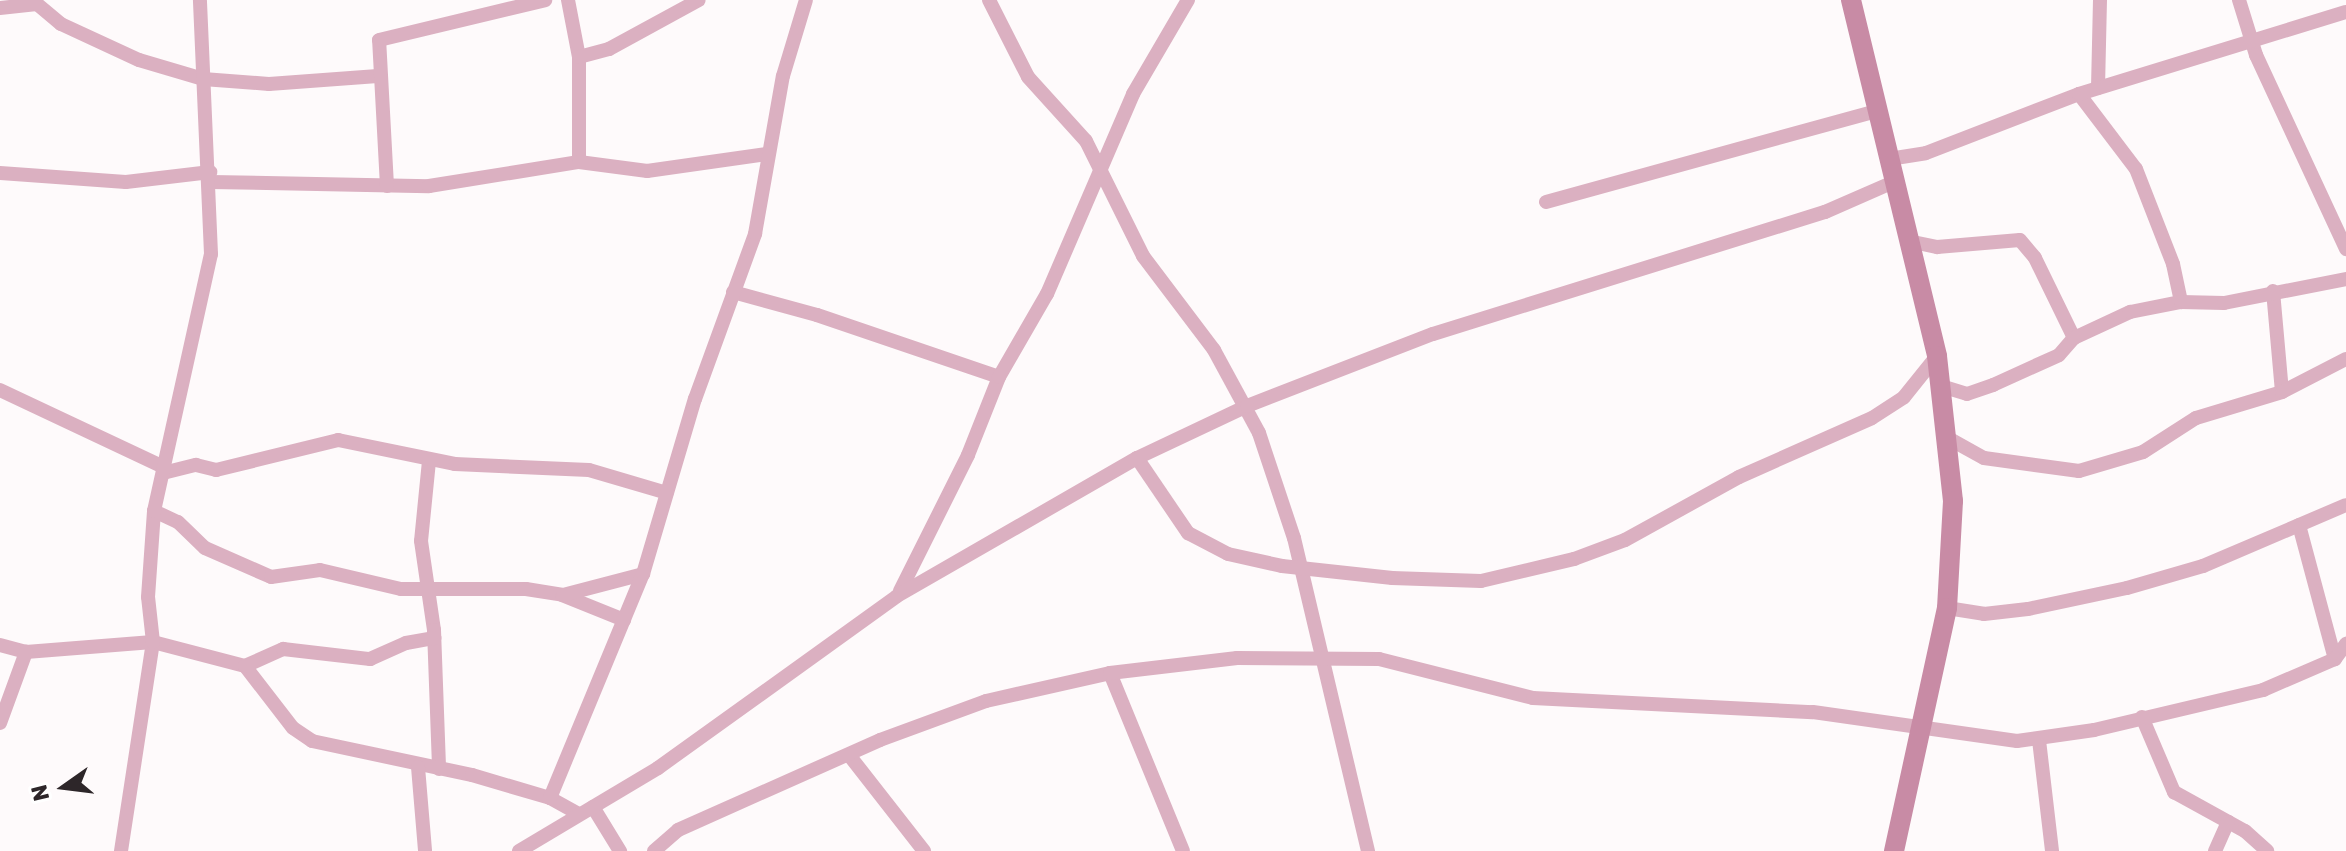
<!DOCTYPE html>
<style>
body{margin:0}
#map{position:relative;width:2346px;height:851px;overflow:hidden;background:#fefafb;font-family:Rubik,sans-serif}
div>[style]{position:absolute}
.street>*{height:14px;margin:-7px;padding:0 7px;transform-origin:7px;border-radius:7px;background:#dbb0c1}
.secondary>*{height:20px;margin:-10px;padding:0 10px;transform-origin:10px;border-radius:10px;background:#c88ba5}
span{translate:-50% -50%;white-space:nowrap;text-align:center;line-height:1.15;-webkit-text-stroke:7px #fff;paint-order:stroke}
.north{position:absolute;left:24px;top:747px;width:80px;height:80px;-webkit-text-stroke:6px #fff;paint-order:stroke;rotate:256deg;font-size:22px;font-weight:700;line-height:32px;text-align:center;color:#2d2629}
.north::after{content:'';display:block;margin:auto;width:28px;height:36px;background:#2d2629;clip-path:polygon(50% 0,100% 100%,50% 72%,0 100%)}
</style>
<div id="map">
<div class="street">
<div style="left:568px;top:0;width:58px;rotate:79.1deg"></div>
<div style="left:579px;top:57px;width:105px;rotate:90deg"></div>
<div style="left:989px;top:0;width:86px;rotate:63.1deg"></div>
<div style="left:1028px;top:77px;width:86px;rotate:47.8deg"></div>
<div style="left:1086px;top:141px;width:128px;rotate:63.6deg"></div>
<div style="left:1143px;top:256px;width:118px;rotate:52.9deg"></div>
<div style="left:1214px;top:350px;width:94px;rotate:61.5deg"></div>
<div style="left:1259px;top:433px;width:111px;rotate:71.6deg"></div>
<div style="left:1294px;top:538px;width:322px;rotate:76.7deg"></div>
<div style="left:2239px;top:0;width:58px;rotate:72.8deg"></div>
<div style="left:2256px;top:55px;width:214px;rotate:65.1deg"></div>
<div style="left:0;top:8px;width:37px;rotate:-6deg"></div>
<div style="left:37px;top:4px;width:31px;rotate:40deg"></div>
<div style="left:61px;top:24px;width:86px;rotate:24.8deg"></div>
<div style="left:139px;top:60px;width:67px;rotate:16.5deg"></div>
<div style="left:203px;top:79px;width:66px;rotate:4.3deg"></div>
<div style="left:269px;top:84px;width:109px;rotate:-4.2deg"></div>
<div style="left:579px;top:57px;width:31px;rotate:-15deg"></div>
<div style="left:609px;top:49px;width:102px;rotate:-28.6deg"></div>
<div style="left:2098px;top:88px;width:88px;rotate:-88.7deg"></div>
<div style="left:2079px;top:94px;width:94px;rotate:52.8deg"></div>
<div style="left:2136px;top:169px;width:102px;rotate:68.7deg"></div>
<div style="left:2173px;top:264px;width:39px;rotate:78deg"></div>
<div style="left:1889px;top:159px;width:37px;rotate:-9deg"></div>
<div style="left:1926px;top:153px;width:164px;rotate:-21.1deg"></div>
<div style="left:2079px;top:94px;width:279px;rotate:-17.1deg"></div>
<div style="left:0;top:173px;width:126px;rotate:4.1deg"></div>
<div style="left:126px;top:182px;width:85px;rotate:-6.8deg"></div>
<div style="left:211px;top:182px;width:218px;rotate:1.1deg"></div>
<div style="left:429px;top:186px;width:152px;rotate:-9.1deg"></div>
<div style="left:579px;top:162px;width:69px;rotate:7.5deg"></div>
<div style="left:647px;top:171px;width:120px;rotate:-8.1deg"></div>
<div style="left:387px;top:186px;width:146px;rotate:-93.1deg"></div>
<div style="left:379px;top:40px;width:171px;rotate:-13.5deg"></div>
<div style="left:1546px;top:202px;width:342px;rotate:-15.4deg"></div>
<div style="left:1913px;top:242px;width:25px;rotate:12deg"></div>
<div style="left:1937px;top:247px;width:83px;rotate:-4.8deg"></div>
<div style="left:2020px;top:240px;width:23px;rotate:50deg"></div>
<div style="left:2035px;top:258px;width:89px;rotate:64deg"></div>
<div style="left:2273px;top:291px;width:101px;rotate:84.9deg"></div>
<div style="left:733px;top:292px;width:87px;rotate:15.3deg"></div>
<div style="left:817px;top:315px;width:192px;rotate:18.8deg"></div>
<div style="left:1941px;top:386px;width:27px;rotate:17deg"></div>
<div style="left:1967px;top:394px;width:28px;rotate:-19deg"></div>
<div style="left:1993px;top:385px;width:72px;rotate:-24.4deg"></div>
<div style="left:2059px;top:355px;width:23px;rotate:-49deg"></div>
<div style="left:2074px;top:338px;width:62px;rotate:-24.9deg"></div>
<div style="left:2130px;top:312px;width:52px;rotate:-11.1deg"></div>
<div style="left:2181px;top:302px;width:43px;rotate:1.3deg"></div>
<div style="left:2224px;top:303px;width:124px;rotate:-11.1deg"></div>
<div style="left:0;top:390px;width:181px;rotate:25.2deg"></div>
<div style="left:1946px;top:437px;width:43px;rotate:28.9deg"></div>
<div style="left:1984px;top:458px;width:96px;rotate:7.8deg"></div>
<div style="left:2079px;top:471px;width:67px;rotate:-16.5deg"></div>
<div style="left:2143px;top:452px;width:63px;rotate:-32.7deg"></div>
<div style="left:2196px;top:418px;width:90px;rotate:-16.8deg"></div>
<div style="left:2282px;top:392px;width:72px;rotate:-27.3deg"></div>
<div style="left:1137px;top:458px;width:91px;rotate:55.8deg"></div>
<div style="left:1188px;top:533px;width:45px;rotate:27.7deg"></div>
<div style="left:1228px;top:554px;width:55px;rotate:12.5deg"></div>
<div style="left:1282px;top:566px;width:111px;rotate:6.2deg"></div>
<div style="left:1392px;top:578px;width:89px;rotate:1.9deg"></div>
<div style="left:1481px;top:581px;width:96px;rotate:-13.3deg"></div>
<div style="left:1574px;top:559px;width:54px;rotate:-20.4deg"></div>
<div style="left:1625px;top:540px;width:130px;rotate:-28.9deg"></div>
<div style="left:1739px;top:477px;width:145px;rotate:-23.9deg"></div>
<div style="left:1872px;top:418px;width:38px;rotate:-33deg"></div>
<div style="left:1904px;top:397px;width:53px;rotate:-51.2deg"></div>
<div style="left:429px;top:461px;width:80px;rotate:95.7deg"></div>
<div style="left:421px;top:541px;width:90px;rotate:81.7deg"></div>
<div style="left:434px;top:630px;width:139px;rotate:87.9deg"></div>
<div style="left:163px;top:473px;width:34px;rotate:-14deg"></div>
<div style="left:196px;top:465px;width:21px;rotate:14deg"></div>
<div style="left:216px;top:470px;width:126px;rotate:-13.8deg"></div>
<div style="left:338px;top:440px;width:119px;rotate:11.6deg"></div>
<div style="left:455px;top:464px;width:134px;rotate:2.6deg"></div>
<div style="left:589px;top:470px;width:81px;rotate:16.4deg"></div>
<div style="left:154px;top:511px;width:26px;rotate:25deg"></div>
<div style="left:178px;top:522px;width:37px;rotate:44deg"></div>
<div style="left:205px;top:548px;width:72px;rotate:23.7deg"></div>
<div style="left:271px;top:577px;width:49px;rotate:-8.1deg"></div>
<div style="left:320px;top:570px;width:83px;rotate:13.2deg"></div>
<div style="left:401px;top:589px;width:125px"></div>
<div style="left:526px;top:589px;width:36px;rotate:9deg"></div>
<div style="left:562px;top:595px;width:67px;rotate:22deg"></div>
<div style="left:2299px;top:525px;width:139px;rotate:75deg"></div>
<div style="left:900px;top:591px;width:152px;rotate:-63.4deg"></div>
<div style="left:968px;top:455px;width:84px;rotate:-68.3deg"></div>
<div style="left:999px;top:377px;width:96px;rotate:-60deg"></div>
<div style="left:1047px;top:294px;width:218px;rotate:-66.7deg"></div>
<div style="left:1133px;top:94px;width:109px;rotate:-59.7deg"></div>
<div style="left:563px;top:595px;width:83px;rotate:-14.7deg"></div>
<div style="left:1947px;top:608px;width:37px;rotate:9deg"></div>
<div style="left:1984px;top:614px;width:44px;rotate:-6.5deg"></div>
<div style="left:2028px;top:609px;width:101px;rotate:-12deg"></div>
<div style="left:2127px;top:588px;width:79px;rotate:-16.1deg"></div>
<div style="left:2203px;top:566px;width:155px;rotate:-23.1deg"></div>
<div style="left:0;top:645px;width:27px;rotate:15deg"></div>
<div style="left:26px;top:652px;width:127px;rotate:-4.5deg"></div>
<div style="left:153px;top:642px;width:95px;rotate:14.6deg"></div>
<div style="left:245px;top:666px;width:78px;rotate:52.3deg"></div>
<div style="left:293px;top:728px;width:23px;rotate:34deg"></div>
<div style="left:312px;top:741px;width:164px;rotate:12deg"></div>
<div style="left:472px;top:775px;width:81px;rotate:16.4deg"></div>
<div style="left:550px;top:798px;width:33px;rotate:29deg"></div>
<div style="left:245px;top:666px;width:42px;rotate:-24.1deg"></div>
<div style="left:283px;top:649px;width:88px;rotate:6.6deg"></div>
<div style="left:370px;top:659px;width:39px;rotate:-24deg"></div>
<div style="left:406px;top:643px;width:29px;rotate:-10deg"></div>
<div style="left:1110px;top:673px;width:192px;rotate:67.7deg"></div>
<div style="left:2142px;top:717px;width:82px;rotate:66.9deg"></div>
<div style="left:2174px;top:792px;width:81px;rotate:28.8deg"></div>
<div style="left:2245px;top:831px;width:30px;rotate:42deg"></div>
<div style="left:0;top:723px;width:76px;rotate:-69.9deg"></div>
<div style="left:2039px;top:740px;width:112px;rotate:83.3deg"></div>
<div style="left:849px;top:755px;width:122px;rotate:52deg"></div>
<div style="left:418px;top:767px;width:84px;rotate:85.2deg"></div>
<div style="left:550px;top:798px;width:243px;rotate:-67.5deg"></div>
<div style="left:643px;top:574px;width:183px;rotate:-73.5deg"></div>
<div style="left:695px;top:399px;width:176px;rotate:-70deg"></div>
<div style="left:755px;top:234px;width:160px;rotate:-80deg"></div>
<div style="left:783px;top:76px;width:79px;rotate:-73.2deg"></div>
<div style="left:593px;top:807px;width:52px;rotate:58.5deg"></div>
<div style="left:121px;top:851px;width:211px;rotate:-81.3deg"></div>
<div style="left:153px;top:642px;width:45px;rotate:-96.3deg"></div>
<div style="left:148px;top:597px;width:86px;rotate:-86deg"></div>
<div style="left:154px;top:511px;width:263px;rotate:-77.5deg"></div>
<div style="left:211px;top:254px;width:254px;rotate:-92.5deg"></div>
<div style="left:519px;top:851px;width:162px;rotate:-30.8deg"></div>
<div style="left:658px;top:768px;width:294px;rotate:-35.7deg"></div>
<div style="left:897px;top:596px;width:277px;rotate:-29.9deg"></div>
<div style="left:1137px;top:458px;width:122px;rotate:-25.3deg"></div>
<div style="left:1247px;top:406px;width:199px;rotate:-21.2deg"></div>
<div style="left:1433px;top:334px;width:411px;rotate:-17.3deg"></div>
<div style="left:1825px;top:212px;width:77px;rotate:-23.6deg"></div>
<div style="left:654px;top:851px;width:32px;rotate:-41deg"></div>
<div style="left:678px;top:830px;width:221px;rotate:-24deg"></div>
<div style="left:880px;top:740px;width:113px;rotate:-20.2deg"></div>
<div style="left:986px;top:701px;width:127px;rotate:-12.7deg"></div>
<div style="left:1110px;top:673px;width:128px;rotate:-6.7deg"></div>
<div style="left:1237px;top:658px;width:142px;rotate:0.4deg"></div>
<div style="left:1379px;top:659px;width:159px;rotate:14.2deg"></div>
<div style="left:1533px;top:698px;width:280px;rotate:2.9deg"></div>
<div style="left:1813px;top:712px;width:206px;rotate:8.1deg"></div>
<div style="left:2017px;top:741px;width:78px;rotate:-8.1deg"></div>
<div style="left:2094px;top:730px;width:174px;rotate:-13.3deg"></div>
<div style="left:2263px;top:690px;width:78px;rotate:-23.3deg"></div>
<div style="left:2335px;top:659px;width:19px;rotate:-54deg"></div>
<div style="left:2215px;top:851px;width:32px;rotate:-66deg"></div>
</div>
<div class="secondary">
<div style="left:1851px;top:0;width:366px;rotate:76.4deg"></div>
<div style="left:1937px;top:356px;width:146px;rotate:83.7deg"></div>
<div style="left:1953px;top:501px;width:107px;rotate:93.2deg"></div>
<div style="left:1947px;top:608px;width:249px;rotate:102.3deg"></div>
</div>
<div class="north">N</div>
</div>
